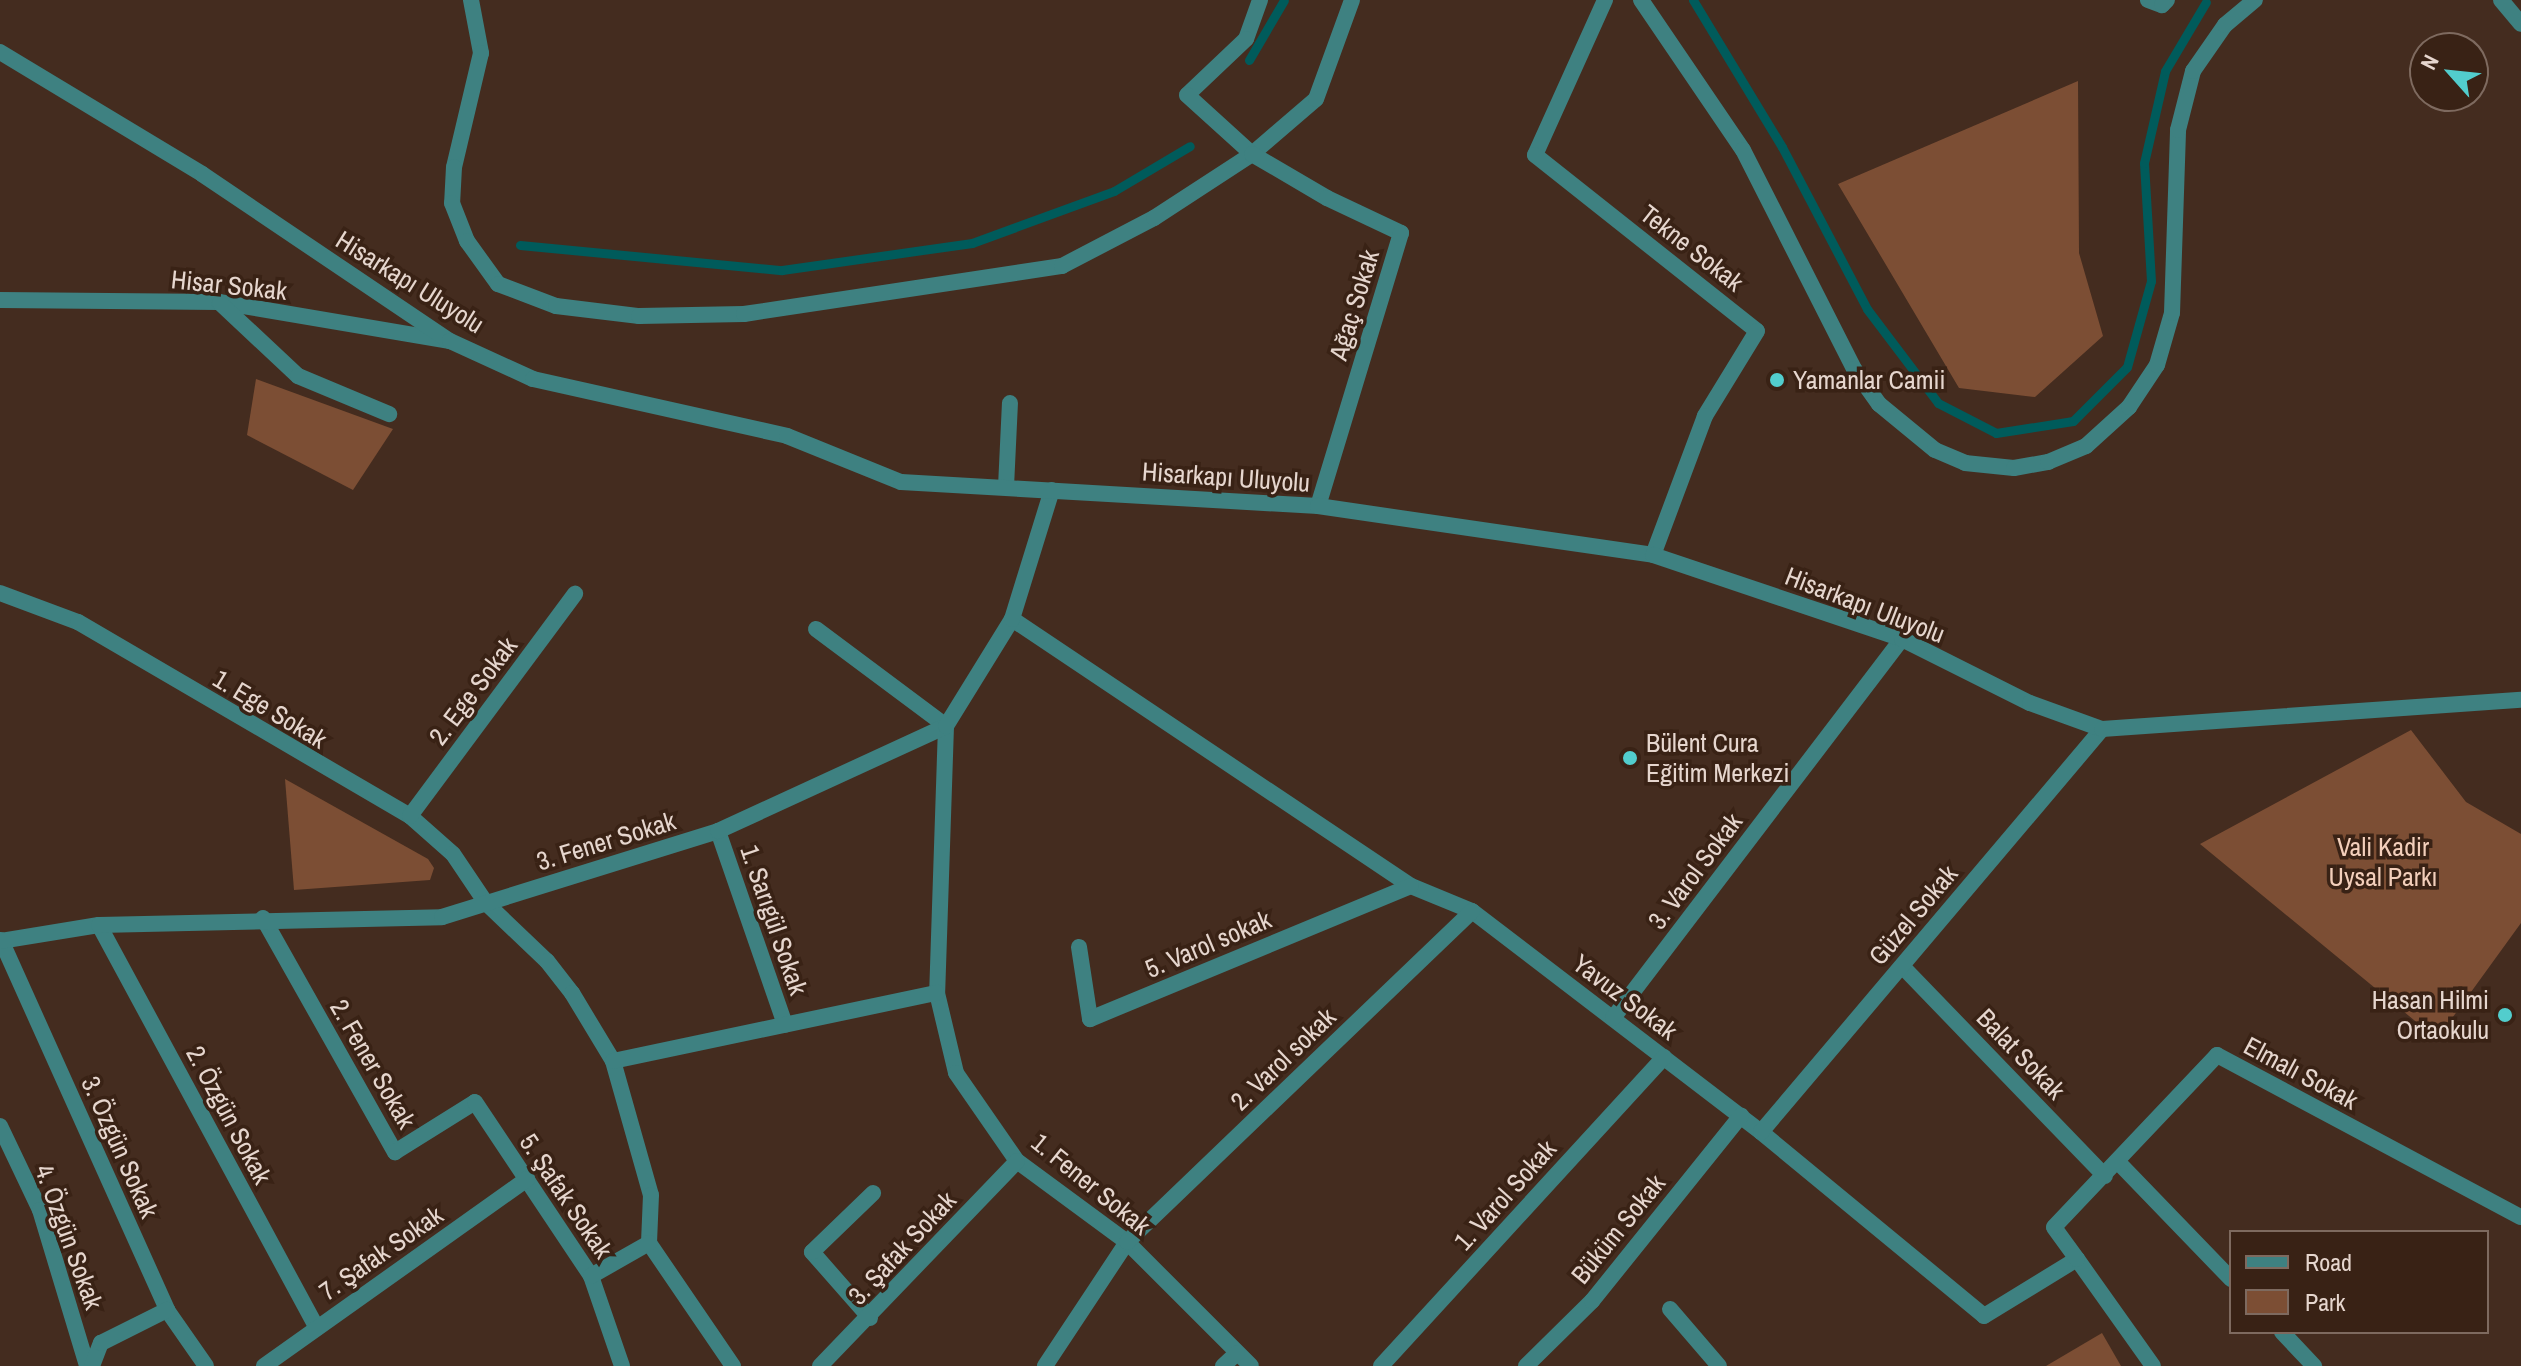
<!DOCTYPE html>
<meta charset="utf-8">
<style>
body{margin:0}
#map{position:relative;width:2521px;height:1366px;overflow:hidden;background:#442c1f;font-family:"Archivo Narrow",sans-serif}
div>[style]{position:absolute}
.green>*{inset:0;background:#7c4e34}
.stream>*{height:9px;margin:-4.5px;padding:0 4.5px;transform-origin:4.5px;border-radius:4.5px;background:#005b5b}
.minor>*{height:16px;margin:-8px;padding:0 8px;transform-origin:8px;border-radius:8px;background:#3e8181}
.tertiary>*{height:16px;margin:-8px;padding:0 8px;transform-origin:8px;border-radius:8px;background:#3e8181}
.dots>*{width:22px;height:22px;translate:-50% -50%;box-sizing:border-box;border:4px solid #392215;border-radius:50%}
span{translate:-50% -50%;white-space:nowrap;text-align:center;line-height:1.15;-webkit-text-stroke:7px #392215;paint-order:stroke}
.street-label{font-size:26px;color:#e6d6ce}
.poi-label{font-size:26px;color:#e6d6ce}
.left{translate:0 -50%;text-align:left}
.right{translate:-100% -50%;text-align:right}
.park-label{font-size:26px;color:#f3cfbb}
.legend{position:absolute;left:2229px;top:1230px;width:260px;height:104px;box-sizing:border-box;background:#392215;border:2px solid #7e6a5f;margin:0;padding:10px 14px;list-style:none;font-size:24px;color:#e6d6ce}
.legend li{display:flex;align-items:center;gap:16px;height:40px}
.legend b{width:40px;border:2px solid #7e6a5f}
.north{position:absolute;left:2409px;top:32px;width:80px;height:80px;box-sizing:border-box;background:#392215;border:2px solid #7e6a5f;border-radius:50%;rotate:297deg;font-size:22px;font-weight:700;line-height:32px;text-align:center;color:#e6d6ce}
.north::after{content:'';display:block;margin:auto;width:28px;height:36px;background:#52cdcd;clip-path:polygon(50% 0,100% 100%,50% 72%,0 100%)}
</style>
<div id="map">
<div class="green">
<div style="clip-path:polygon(2078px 81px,2079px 253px,2103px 336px,2035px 397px,1959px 388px,1838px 184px)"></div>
<div style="clip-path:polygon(256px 379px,393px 429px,353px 490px,247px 435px)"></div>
<div style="clip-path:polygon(2411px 730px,2466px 802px,2521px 834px,2521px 923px,2437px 1039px,2200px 844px)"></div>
<div style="clip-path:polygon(285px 779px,428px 859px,434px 868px,430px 880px,294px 890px)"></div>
<div style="clip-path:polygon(2102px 1333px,2121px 1366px,2046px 1366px)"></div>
</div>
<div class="stream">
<div style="left:1693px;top:0;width:172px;rotate:58.8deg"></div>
<div style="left:1782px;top:147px;width:183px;rotate:62.3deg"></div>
<div style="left:1867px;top:309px;width:118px;rotate:52.9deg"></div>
<div style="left:1938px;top:403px;width:65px;rotate:27.3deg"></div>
<div style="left:1996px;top:433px;width:78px;rotate:-8.9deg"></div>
<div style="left:2073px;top:421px;width:76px;rotate:-45deg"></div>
<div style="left:2127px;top:367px;width:89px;rotate:-74.4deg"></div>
<div style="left:2151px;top:281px;width:118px;rotate:-93.4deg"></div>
<div style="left:2144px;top:163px;width:94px;rotate:-77.1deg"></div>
<div style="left:2165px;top:71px;width:80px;rotate:-59.3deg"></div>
<div style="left:1249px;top:60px;width:69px;rotate:-59.7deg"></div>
<div style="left:520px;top:245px;width:263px;rotate:5.5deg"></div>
<div style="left:782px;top:270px;width:192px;rotate:-8.1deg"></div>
<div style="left:972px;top:243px;width:151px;rotate:-20.1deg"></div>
<div style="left:1114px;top:191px;width:88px;rotate:-30.6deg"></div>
</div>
<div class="minor">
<div style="left:471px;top:0;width:54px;rotate:79.3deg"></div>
<div style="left:481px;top:53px;width:117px;rotate:103.3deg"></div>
<div style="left:454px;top:167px;width:36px;rotate:93deg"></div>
<div style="left:452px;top:203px;width:41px;rotate:68.5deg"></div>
<div style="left:467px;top:241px;width:53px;rotate:54.2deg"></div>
<div style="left:498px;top:284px;width:62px;rotate:20.8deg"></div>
<div style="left:556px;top:306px;width:84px;rotate:6.9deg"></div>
<div style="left:639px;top:316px;width:105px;rotate:-1.1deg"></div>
<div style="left:744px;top:314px;width:322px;rotate:-8.6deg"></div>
<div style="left:1062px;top:266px;width:104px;rotate:-27.6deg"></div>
<div style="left:1154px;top:218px;width:117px;rotate:-33.1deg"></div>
<div style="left:1252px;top:154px;width:84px;rotate:-40.7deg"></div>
<div style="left:1316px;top:99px;width:105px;rotate:-70deg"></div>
<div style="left:1260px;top:0;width:41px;rotate:109.7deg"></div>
<div style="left:1246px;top:39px;width:81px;rotate:136.5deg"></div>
<div style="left:1187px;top:95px;width:88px;rotate:42.2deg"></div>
<div style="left:1252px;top:154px;width:87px;rotate:30.4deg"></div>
<div style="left:1327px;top:198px;width:82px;rotate:25.3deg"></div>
<div style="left:1401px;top:233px;width:285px;rotate:106.9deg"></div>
<div style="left:1605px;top:0;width:170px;rotate:114.3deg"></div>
<div style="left:1535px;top:155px;width:283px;rotate:38.4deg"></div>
<div style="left:1757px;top:331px;width:100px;rotate:121.5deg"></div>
<div style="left:1705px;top:416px;width:148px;rotate:110.5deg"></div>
<div style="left:1641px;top:0;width:181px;rotate:55.8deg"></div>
<div style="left:1743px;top:150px;width:246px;rotate:63.1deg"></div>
<div style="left:1854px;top:369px;width:43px;rotate:54.5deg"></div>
<div style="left:1879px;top:404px;width:72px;rotate:39.4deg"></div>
<div style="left:1935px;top:450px;width:33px;rotate:23deg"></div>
<div style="left:1965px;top:463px;width:49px;rotate:5.8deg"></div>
<div style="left:2014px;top:468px;width:35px;rotate:-10deg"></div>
<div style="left:2048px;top:462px;width:41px;rotate:-22.8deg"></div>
<div style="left:2086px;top:446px;width:58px;rotate:-42.2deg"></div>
<div style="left:2129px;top:407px;width:50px;rotate:-56.3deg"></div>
<div style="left:2157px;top:365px;width:54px;rotate:-73.9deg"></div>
<div style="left:2172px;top:313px;width:183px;rotate:-88.1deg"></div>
<div style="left:2178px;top:130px;width:61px;rotate:-75.7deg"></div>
<div style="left:2193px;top:71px;width:56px;rotate:-55.2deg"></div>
<div style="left:2225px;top:25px;width:39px;rotate:-40deg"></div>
<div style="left:2148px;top:0;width:15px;rotate:20deg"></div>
<div style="left:2162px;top:5px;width:7px;rotate:-45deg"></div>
<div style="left:2501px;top:0;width:31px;rotate:50deg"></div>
<div style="left:0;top:300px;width:219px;rotate:0.5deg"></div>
<div style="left:219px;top:302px;width:233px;rotate:9.6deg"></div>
<div style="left:220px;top:303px;width:107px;rotate:43.1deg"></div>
<div style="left:298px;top:376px;width:99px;rotate:22.7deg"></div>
<div style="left:1006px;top:487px;width:84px;rotate:-87.3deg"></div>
<div style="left:0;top:593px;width:83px;rotate:20.4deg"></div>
<div style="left:78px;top:622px;width:385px;rotate:30.3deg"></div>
<div style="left:410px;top:816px;width:57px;rotate:41.5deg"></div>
<div style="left:453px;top:854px;width:59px;rotate:56deg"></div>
<div style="left:486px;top:903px;width:84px;rotate:43.6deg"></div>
<div style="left:547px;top:961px;width:41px;rotate:52deg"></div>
<div style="left:572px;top:993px;width:79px;rotate:58.9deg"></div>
<div style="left:613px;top:1061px;width:139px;rotate:74.2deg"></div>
<div style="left:651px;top:1195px;width:48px;rotate:92.4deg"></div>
<div style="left:1012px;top:619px;width:480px;rotate:33.8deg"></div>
<div style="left:1411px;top:886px;width:66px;rotate:22.3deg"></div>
<div style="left:1472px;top:911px;width:364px;rotate:37.4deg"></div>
<div style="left:1761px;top:1132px;width:289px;rotate:39.5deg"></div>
<div style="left:1984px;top:1316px;width:109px;rotate:-31.5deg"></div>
<div style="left:2077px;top:1259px;width:131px;rotate:54.6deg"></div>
<div style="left:816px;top:629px;width:162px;rotate:36.7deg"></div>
<div style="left:946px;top:726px;width:267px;rotate:91.9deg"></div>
<div style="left:937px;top:993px;width:82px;rotate:76.6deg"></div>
<div style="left:956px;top:1073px;width:107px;rotate:55.3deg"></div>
<div style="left:1017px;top:1161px;width:137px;rotate:36.4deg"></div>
<div style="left:1127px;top:1242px;width:175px;rotate:45deg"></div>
<div style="left:410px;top:816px;width:277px;rotate:-53.4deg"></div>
<div style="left:718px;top:831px;width:205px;rotate:70.9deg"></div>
<div style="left:263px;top:918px;width:269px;rotate:60.6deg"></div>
<div style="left:395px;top:1152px;width:94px;rotate:-32deg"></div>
<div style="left:475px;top:1102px;width:209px;rotate:56.3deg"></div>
<div style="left:591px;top:1276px;width:95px;rotate:71deg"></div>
<div style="left:99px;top:925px;width:458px;rotate:61.6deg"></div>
<div style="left:1px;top:940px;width:406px;rotate:65.8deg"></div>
<div style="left:167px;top:1310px;width:68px;rotate:55.1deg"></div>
<div style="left:0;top:941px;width:100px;rotate:-9.2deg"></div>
<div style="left:99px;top:925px;width:343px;rotate:-1.3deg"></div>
<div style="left:442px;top:917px;width:289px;rotate:-17.3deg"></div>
<div style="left:718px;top:831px;width:251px;rotate:-24.7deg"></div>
<div style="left:946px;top:726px;width:126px;rotate:-58.3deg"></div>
<div style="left:1012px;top:619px;width:135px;rotate:-72.8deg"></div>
<div style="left:1079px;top:947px;width:73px;rotate:81.3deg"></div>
<div style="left:1090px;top:1019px;width:347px;rotate:-22.5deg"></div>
<div style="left:1902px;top:966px;width:292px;rotate:46deg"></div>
<div style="left:1613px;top:1018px;width:477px;rotate:-52.7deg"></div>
<div style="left:613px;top:1061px;width:331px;rotate:-11.9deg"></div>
<div style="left:0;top:1126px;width:93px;rotate:64.5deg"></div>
<div style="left:40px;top:1210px;width:163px;rotate:73.2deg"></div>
<div style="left:1761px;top:1132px;width:528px;rotate:-49.76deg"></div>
<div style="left:2118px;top:1162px;width:163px;rotate:46deg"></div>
<div style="left:649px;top:1243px;width:149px;rotate:55.7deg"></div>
<div style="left:2077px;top:1259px;width:39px;rotate:-126deg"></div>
<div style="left:2054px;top:1227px;width:237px;rotate:-46.5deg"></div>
<div style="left:2217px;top:1055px;width:344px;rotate:28.1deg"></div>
<div style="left:591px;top:1276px;width:67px;rotate:-29.6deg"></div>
<div style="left:1670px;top:1309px;width:75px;rotate:49.3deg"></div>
<div style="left:870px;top:1318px;width:88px;rotate:-131.3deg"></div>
<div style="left:812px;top:1252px;width:85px;rotate:-44deg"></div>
<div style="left:2282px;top:1332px;width:47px;rotate:46.7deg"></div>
<div style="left:92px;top:1366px;width:25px;rotate:-69deg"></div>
<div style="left:101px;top:1343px;width:74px;rotate:-26.6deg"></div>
<div style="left:264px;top:1366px;width:323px;rotate:-35.4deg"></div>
<div style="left:820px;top:1366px;width:284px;rotate:-46.1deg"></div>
<div style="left:1045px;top:1366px;width:149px;rotate:-56.5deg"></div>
<div style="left:1127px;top:1242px;width:478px;rotate:-43.8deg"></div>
<div style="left:1223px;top:1366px;width:19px;rotate:-43deg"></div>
<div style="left:1381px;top:1366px;width:419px;rotate:-47.5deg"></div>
<div style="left:1526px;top:1366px;width:93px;rotate:-44.6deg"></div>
<div style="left:1592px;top:1301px;width:238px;rotate:-51.2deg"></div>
</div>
<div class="tertiary">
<div style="left:0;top:52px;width:236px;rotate:31.1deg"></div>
<div style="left:202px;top:174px;width:299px;rotate:34deg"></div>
<div style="left:450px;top:341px;width:91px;rotate:24.6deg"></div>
<div style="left:533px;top:379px;width:260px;rotate:12.6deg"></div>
<div style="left:787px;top:436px;width:123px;rotate:22deg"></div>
<div style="left:901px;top:482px;width:418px;rotate:3.3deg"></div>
<div style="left:1318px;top:506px;width:339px;rotate:8.3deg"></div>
<div style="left:1653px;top:555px;width:263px;rotate:18.6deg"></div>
<div style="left:1902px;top:639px;width:143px;rotate:26.6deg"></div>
<div style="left:2030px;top:703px;width:77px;rotate:19.9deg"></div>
<div style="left:2102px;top:729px;width:420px;rotate:-4deg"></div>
</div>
<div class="dots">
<div style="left:1777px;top:380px;background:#52cdcd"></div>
<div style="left:1630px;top:758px;background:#52cdcd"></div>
<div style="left:2505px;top:1015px;background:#52cdcd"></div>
</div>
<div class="street-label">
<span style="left:1692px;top:248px;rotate:38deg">Tekne Sokak</span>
<span style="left:410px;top:282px;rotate:32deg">Hisarkapı Uluyolu</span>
<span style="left:229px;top:285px;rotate:6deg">Hisar Sokak</span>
<span style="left:1354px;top:305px;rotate:-73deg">Ağaç Sokak</span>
<span style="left:1226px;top:477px;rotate:4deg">Hisarkapı Uluyolu</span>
<span style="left:1865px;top:605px;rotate:21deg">Hisarkapı Uluyolu</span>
<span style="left:473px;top:691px;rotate:-53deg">2. Ege Sokak</span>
<span style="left:270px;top:709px;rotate:31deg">1. Ege Sokak</span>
<span style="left:606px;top:841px;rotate:-17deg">3. Fener Sokak</span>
<span style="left:1695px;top:871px;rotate:-53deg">3. Varol Sokak</span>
<span style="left:1913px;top:915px;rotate:-50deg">Güzel Sokak</span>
<span style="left:774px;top:920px;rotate:71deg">1. Sarıgül Sokak</span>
<span style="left:1208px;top:944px;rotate:-23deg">5. Varol sokak</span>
<span style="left:1625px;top:997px;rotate:37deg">Yavuz Sokak</span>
<span style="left:2021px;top:1054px;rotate:46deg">Balat Sokak</span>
<span style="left:1283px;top:1059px;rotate:-44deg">2. Varol sokak</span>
<span style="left:373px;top:1064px;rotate:60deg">2. Fener Sokak</span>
<span style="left:2301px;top:1073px;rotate:28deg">Elmalı Sokak</span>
<span style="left:229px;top:1115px;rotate:62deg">2. Özgün Sokak</span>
<span style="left:120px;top:1147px;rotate:66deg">3. Özgün Sokak</span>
<span style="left:1091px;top:1184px;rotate:39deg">1. Fener Sokak</span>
<span style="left:1505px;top:1195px;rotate:-48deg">1. Varol Sokak</span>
<span style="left:566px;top:1196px;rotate:56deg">5. Şafak Sokak</span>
<span style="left:1618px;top:1229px;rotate:-51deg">Büküm Sokak</span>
<span style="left:69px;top:1237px;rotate:70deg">4. Özgün Sokak</span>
<span style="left:902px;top:1248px;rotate:-47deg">3. Şafak Sokak</span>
<span style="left:381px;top:1253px;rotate:-35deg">7. Şafak Sokak</span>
</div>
<div class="poi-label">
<span class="left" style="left:1793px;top:380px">Yamanlar Camii</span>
<span class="left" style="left:1646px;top:758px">Bülent Cura<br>Eğitim Merkezi</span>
<span class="right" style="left:2489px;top:1015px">Hasan Hilmi<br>Ortaokulu</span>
</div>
<div class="park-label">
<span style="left:2383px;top:862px">Vali Kadir<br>Uysal Parkı</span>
</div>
<ul class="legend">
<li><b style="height:10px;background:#3e8181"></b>Road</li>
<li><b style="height:22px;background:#7c4e34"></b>Park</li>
</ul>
<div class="north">N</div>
</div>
